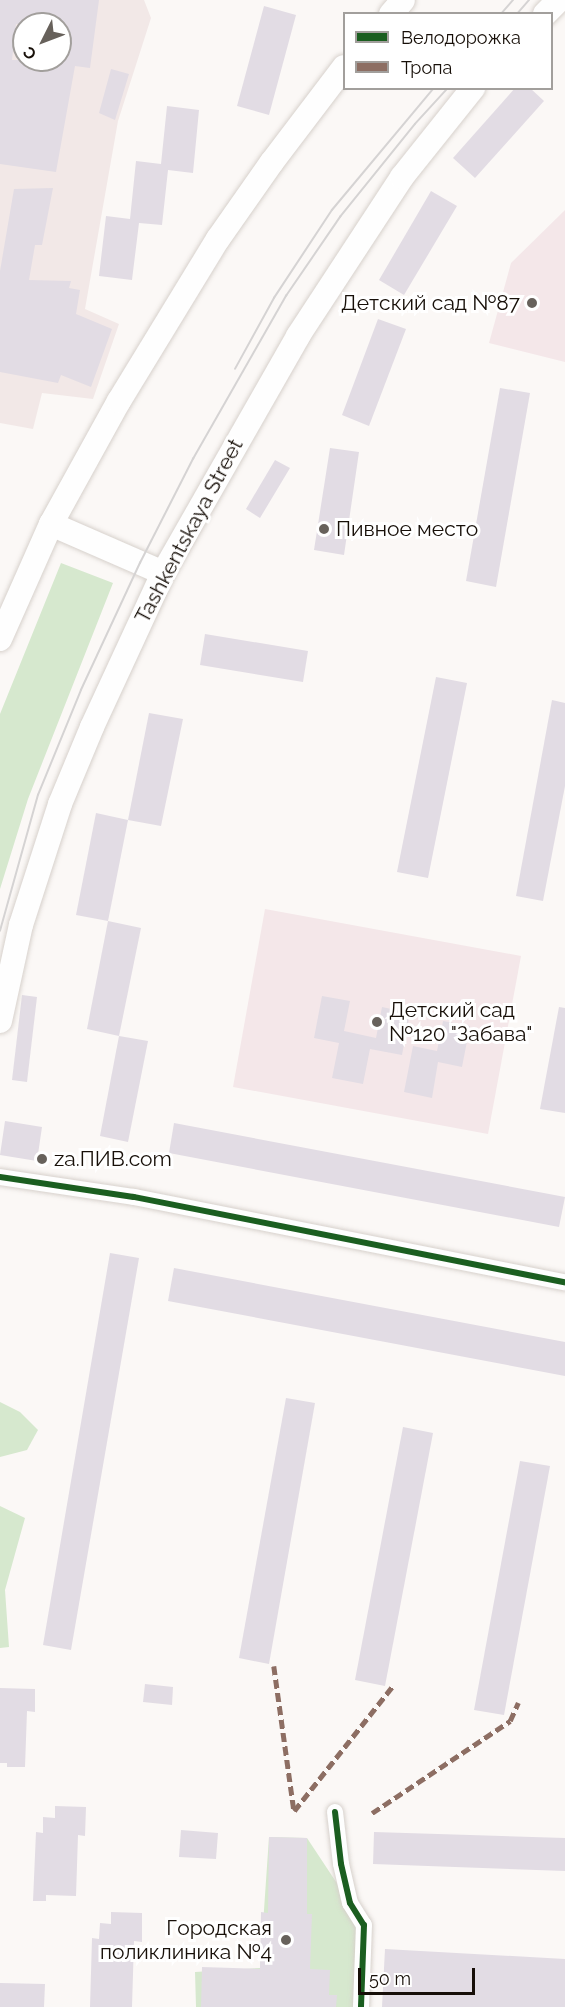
<!DOCTYPE html>
<meta charset="utf-8">
<style>
body{margin:0}
#map{position:relative;width:565px;height:2007px;overflow:hidden;background:#fbf8f6;font-family:Raleway,sans-serif}
div>[style]{position:absolute}
.industrial>*{inset:0;background:#f2e8e7}
.education>*{inset:0;background:#f4e7e9}
.green>*{inset:0;background:#d6e8ce}
.building>*{inset:0;background:#e2dce4}
.roads{filter:drop-shadow(0 0 2px #d7d1cc) drop-shadow(0 0 2px #d7d1cc)}
.minor>*{height:16px;margin:-8px;padding:0 8px;transform-origin:8px;border-radius:8px;background:#fefefe}
.secondary>*{height:24px;margin:-12px;padding:0 12px;transform-origin:12px;border-radius:12px;background:#fefefe}
.tram>*{height:1.5px;margin:-0.75px;padding:0 0.75px;transform-origin:0.75px;border-radius:0.75px;background:#d5d3d3}
.quiet>*{height:4.5px;margin-top:-2.25px;transform-origin:0;background:repeating-linear-gradient(90deg,#8d6e63 0 9px,transparent 0 13.5px)}
.cycleway>*{height:6px;margin:-3px;padding:0 3px;transform-origin:3px;border-radius:3px;background:#1b5e20}
.dots>*{width:16px;height:16px;translate:-50% -50%;box-sizing:border-box;border:3px solid #fff;border-radius:50%}
span{translate:-50% -50%;white-space:nowrap;text-align:center;line-height:1.15;-webkit-text-stroke:6px #fff;paint-order:stroke}
.poi-label{font-size:21px;color:#170f08}
.right{translate:-100% -50%;text-align:right}
.left{translate:0 -50%;text-align:left}
.street-label{font-size:21px;color:#170f08}
.legend{position:absolute;left:343px;top:12px;width:210px;height:78px;box-sizing:border-box;background:#fff;border:2px solid #a29f9c;margin:0;padding:8px 10px;list-style:none;font-size:18px;color:#170f08}
.legend li{display:flex;align-items:center;gap:12px;height:30px}
.legend b{width:30px;border:2px solid #a29f9c}
.north{position:absolute;left:12px;top:12px;width:60px;height:60px;box-sizing:border-box;background:#fff;border:2px solid #a29f9c;border-radius:50%;rotate:228deg;font-size:16px;font-weight:700;line-height:24px;text-align:center;color:#170f08}
.north::after{content:'';display:block;margin:auto;width:21px;height:27px;background:#67615b;clip-path:polygon(50% 0,100% 100%,50% 72%,0 100%)}
.scale{position:absolute;left:358px;top:1968px;width:117px;height:27px;box-sizing:border-box;border:3px solid #170f08;border-top:0;padding-left:8px;font-size:18px;line-height:21px;white-space:nowrap;color:#170f08;-webkit-text-stroke:4px #fff;paint-order:stroke}
</style>
<div id="map">
<div class="industrial">
<div style="clip-path:polygon(evenodd,0 0,144px 0,151px 18px,118px 121px,85px 309px,119px 324px,93px 399px,42px 393px,33px 429px,0 423px,0 0,24px 24px,60px 24px,60px 60px,24px 60px,24px 24px)"></div>
</div>
<div class="education">
<div style="clip-path:polygon(565px 210px,565px 362px,489px 343px,511px 263px)"></div>
<div style="clip-path:polygon(265px 909px,521px 956px,488px 1134px,233px 1087px)"></div>
</div>
<div class="green">
<div style="clip-path:polygon(61px 563px,113px 583px,28px 799px,0 889px,0 714px)"></div>
<div style="clip-path:polygon(0 1402px,20px 1412px,38px 1430px,27px 1450px,0 1457px)"></div>
<div style="clip-path:polygon(0 1506px,25px 1518px,5px 1590px,9px 1647px,0 1648px)"></div>
<div style="clip-path:polygon(269px 1837px,307px 1838px,350px 1903px,365px 1941px,360px 2007px,196px 2007px,195px 1972px,260px 1968px)"></div>
</div>
<div class="building">
<div style="clip-path:polygon(evenodd,0 0,99px 0,90px 68px,75px 66px,56px 172px,0 164px,0 0,16px 24px,60px 24px,60px 60px,12px 60px,16px 24px)"></div>
<div style="clip-path:polygon(264px 6px,296px 15px,269px 115px,237px 106px)"></div>
<div style="clip-path:polygon(111px 69px,129px 74px,115px 120px,99px 113px)"></div>
<div style="clip-path:polygon(515px 88px,530px 88px,544px 101px,475px 178px,453px 158px)"></div>
<div style="clip-path:polygon(167px 106px,199px 110px,193px 173px,168px 170px,162px 225px,139px 223px,132px 280px,99px 276px,106px 216px,130px 219px,136px 161px,161px 164px)"></div>
<div style="clip-path:polygon(53px 188px,42px 245px,35px 245px,29px 280px,71px 281px,69px 288px,80px 290px,76px 314px,112px 329px,91px 387px,61px 375px,58px 383px,0 372px,0 271px,14px 189px)"></div>
<div style="clip-path:polygon(431px 191px,457px 206px,404px 295px,379px 280px)"></div>
<div style="clip-path:polygon(378px 319px,406px 329px,369px 426px,342px 415px)"></div>
<div style="clip-path:polygon(500px 388px,530px 393px,496px 587px,466px 581px)"></div>
<div style="clip-path:polygon(330px 448px,359px 452px,344px 555px,314px 550px)"></div>
<div style="clip-path:polygon(275px 460px,290px 468px,260px 518px,246px 509px)"></div>
<div style="clip-path:polygon(205px 634px,308px 651px,303px 682px,200px 665px)"></div>
<div style="clip-path:polygon(436px 677px,467px 683px,428px 878px,397px 872px)"></div>
<div style="clip-path:polygon(552px 700px,565px 703px,565px 786px,543px 901px,516px 896px)"></div>
<div style="clip-path:polygon(149px 713px,183px 719px,161px 826px,128px 820px)"></div>
<div style="clip-path:polygon(96px 813px,128px 820px,108px 921px,76px 915px)"></div>
<div style="clip-path:polygon(108px 921px,141px 928px,119px 1036px,87px 1029px)"></div>
<div style="clip-path:polygon(22px 995px,37px 997px,27px 1082px,12px 1080px)"></div>
<div style="clip-path:polygon(322px 996px,350px 1001px,344px 1031px,376px 1038px,382px 1007px,410px 1013px,402px 1055px,370px 1049px,363px 1084px,332px 1078px,339px 1043px,314px 1038px)"></div>
<div style="clip-path:polygon(559px 1007px,565px 1008px,565px 1113px,540px 1109px)"></div>
<div style="clip-path:polygon(443px 1021px,470px 1026px,462px 1067px,438px 1062px,432px 1098px,404px 1092px,413px 1046px,437px 1051px)"></div>
<div style="clip-path:polygon(119px 1036px,148px 1041px,128px 1142px,100px 1136px)"></div>
<div style="clip-path:polygon(5px 1121px,42px 1127px,37px 1161px,0 1155px)"></div>
<div style="clip-path:polygon(174px 1123px,565px 1197px,559px 1227px,169px 1153px)"></div>
<div style="clip-path:polygon(110px 1253px,139px 1258px,71px 1650px,43px 1645px)"></div>
<div style="clip-path:polygon(174px 1268px,565px 1342px,565px 1376px,168px 1301px)"></div>
<div style="clip-path:polygon(286px 1398px,315px 1403px,269px 1664px,239px 1658px)"></div>
<div style="clip-path:polygon(403px 1427px,433px 1433px,385px 1686px,355px 1680px)"></div>
<div style="clip-path:polygon(520px 1461px,550px 1466px,504px 1715px,474px 1710px)"></div>
<div style="clip-path:polygon(145px 1684px,173px 1687px,172px 1705px,143px 1702px)"></div>
<div style="clip-path:polygon(0 1688px,35px 1689px,35px 1712px,27px 1711px,25px 1767px,7px 1767px,7px 1763px,0 1763px)"></div>
<div style="clip-path:polygon(55px 1806px,86px 1807px,85px 1836px,78px 1835px,76px 1896px,46px 1895px,46px 1901px,33px 1901px,36px 1832px,43px 1833px,43px 1817px,55px 1818px)"></div>
<div style="clip-path:polygon(181px 1830px,218px 1833px,216px 1859px,179px 1857px)"></div>
<div style="clip-path:polygon(374px 1832px,565px 1838px,565px 1871px,373px 1864px)"></div>
<div style="clip-path:polygon(269px 1837px,307px 1838px,307px 1914px,312px 1914px,310px 1969px,330px 1970px,329px 1995px,337px 1995px,336px 2007px,201px 2007px,202px 1967px,260px 1969px,261px 1912px,268px 1913px)"></div>
<div style="clip-path:polygon(111px 1912px,142px 1913px,142px 1942px,134px 1941px,132px 2007px,90px 2007px,92px 1938px,99px 1939px,100px 1923px,111px 1924px)"></div>
<div style="clip-path:polygon(385px 1949px,565px 1959px,565px 2007px,382px 2007px)"></div>
<div style="clip-path:polygon(0 1983px,45px 1984px,44px 2007px,0 2007px)"></div>
</div>
<div class="roads">
<div class="minor">
<div style="left:0;top:1177px;width:135px;rotate:8.5deg"></div>
<div style="left:134px;top:1197px;width:439px;rotate:11.2deg"></div>
<div style="left:335px;top:1812px;width:52px;rotate:83.4deg"></div>
<div style="left:341px;top:1864px;width:40px;rotate:77deg"></div>
<div style="left:350px;top:1903px;width:26px;rotate:58deg"></div>
<div style="left:364px;top:1925px;width:82px;rotate:92.1deg"></div>
</div>
<div class="secondary">
<div style="left:391px;top:14px;width:18px;rotate:-49deg"></div>
<div style="left:545px;top:14px;width:20px;rotate:-45deg"></div>
<div style="left:51px;top:524px;width:122px;rotate:23.6deg"></div>
<div style="left:0;top:639px;width:126px;rotate:-66.1deg"></div>
<div style="left:51px;top:524px;width:141px;rotate:-61.1deg"></div>
<div style="left:119px;top:401px;width:190px;rotate:-58.6deg"></div>
<div style="left:218px;top:239px;width:94px;rotate:-55deg"></div>
<div style="left:272px;top:162px;width:119px;rotate:-52.8deg"></div>
<div style="left:0;top:1021px;width:98px;rotate:-77.7deg"></div>
<div style="left:21px;top:925px;width:127px;rotate:-72.1deg"></div>
<div style="left:60px;top:804px;width:83px;rotate:-67.4deg"></div>
<div style="left:92px;top:727px;width:170px;rotate:-65.2deg"></div>
<div style="left:163px;top:573px;width:273px;rotate:-60.3deg"></div>
<div style="left:298px;top:336px;width:190px;rotate:-56.8deg"></div>
<div style="left:402px;top:177px;width:114px;rotate:-51.4deg"></div>
</div>
</div>
<div class="tram">
<div style="left:501px;top:14px;width:18px;rotate:-49deg"></div>
<div style="left:517px;top:14px;width:18px;rotate:-49deg"></div>
<div style="left:235px;top:369px;width:81px;rotate:-61.2deg"></div>
<div style="left:274px;top:298px;width:105px;rotate:-56.6deg"></div>
<div style="left:332px;top:210px;width:159px;rotate:-50.1deg"></div>
<div style="left:0;top:931px;width:141px;rotate:-74.4deg"></div>
<div style="left:38px;top:795px;width:113px;rotate:-67.7deg"></div>
<div style="left:81px;top:690px;width:140px;rotate:-65.1deg"></div>
<div style="left:140px;top:563px;width:117px;rotate:-63deg"></div>
<div style="left:193px;top:459px;width:188px;rotate:-60.3deg"></div>
<div style="left:286px;top:296px;width:96px;rotate:-55.6deg"></div>
<div style="left:340px;top:217px;width:119px;rotate:-51.1deg"></div>
<div style="left:415px;top:124px;width:49px;rotate:-47.5deg"></div>
</div>
<div class="quiet">
<div style="left:274px;top:1666px;width:146px;rotate:82.1deg"></div>
<div style="left:294px;top:1811px;width:158px;rotate:-51.7deg"></div>
<div style="left:372px;top:1813px;width:166px;rotate:-33.7deg"></div>
<div style="left:510px;top:1721px;width:20px;rotate:-66deg"></div>
</div>
<div class="cycleway">
<div style="left:0;top:1177px;width:135px;rotate:8.5deg"></div>
<div style="left:134px;top:1197px;width:439px;rotate:11.2deg"></div>
<div style="left:335px;top:1812px;width:52px;rotate:83.4deg"></div>
<div style="left:341px;top:1864px;width:40px;rotate:77deg"></div>
<div style="left:350px;top:1903px;width:26px;rotate:58deg"></div>
<div style="left:364px;top:1925px;width:82px;rotate:92.1deg"></div>
</div>
<div class="dots">
<div style="left:532px;top:303px;background:#67615b"></div>
<div style="left:324px;top:529px;background:#67615b"></div>
<div style="left:377px;top:1022px;background:#67615b"></div>
<div style="left:42px;top:1159px;background:#67615b"></div>
<div style="left:286px;top:1940px;background:#67615b"></div>
</div>
<div class="poi-label">
<span class="right" style="left:520px;top:303px">Детский сад №87</span>
<span class="left" style="left:336px;top:529px">Пивное место</span>
<span class="left" style="left:389px;top:1022px">Детский сад<br>№120 "Забава"</span>
<span class="left" style="left:54px;top:1159px">za.ПИВ.com</span>
<span class="right" style="left:272px;top:1940px">Городская<br>поликлиника №4</span>
</div>
<div class="street-label">
<span style="left:189px;top:531px;rotate:-62deg">Tashkentskaya Street</span>
</div>
<ul class="legend">
<li><b style="height:8px;background:#1b5e20"></b>Велодорожка</li>
<li><b style="height:8px;background:#8d6e63"></b>Тропа</li>
</ul>
<div class="north">С</div>
<div class="scale">50 m</div>
</div>
